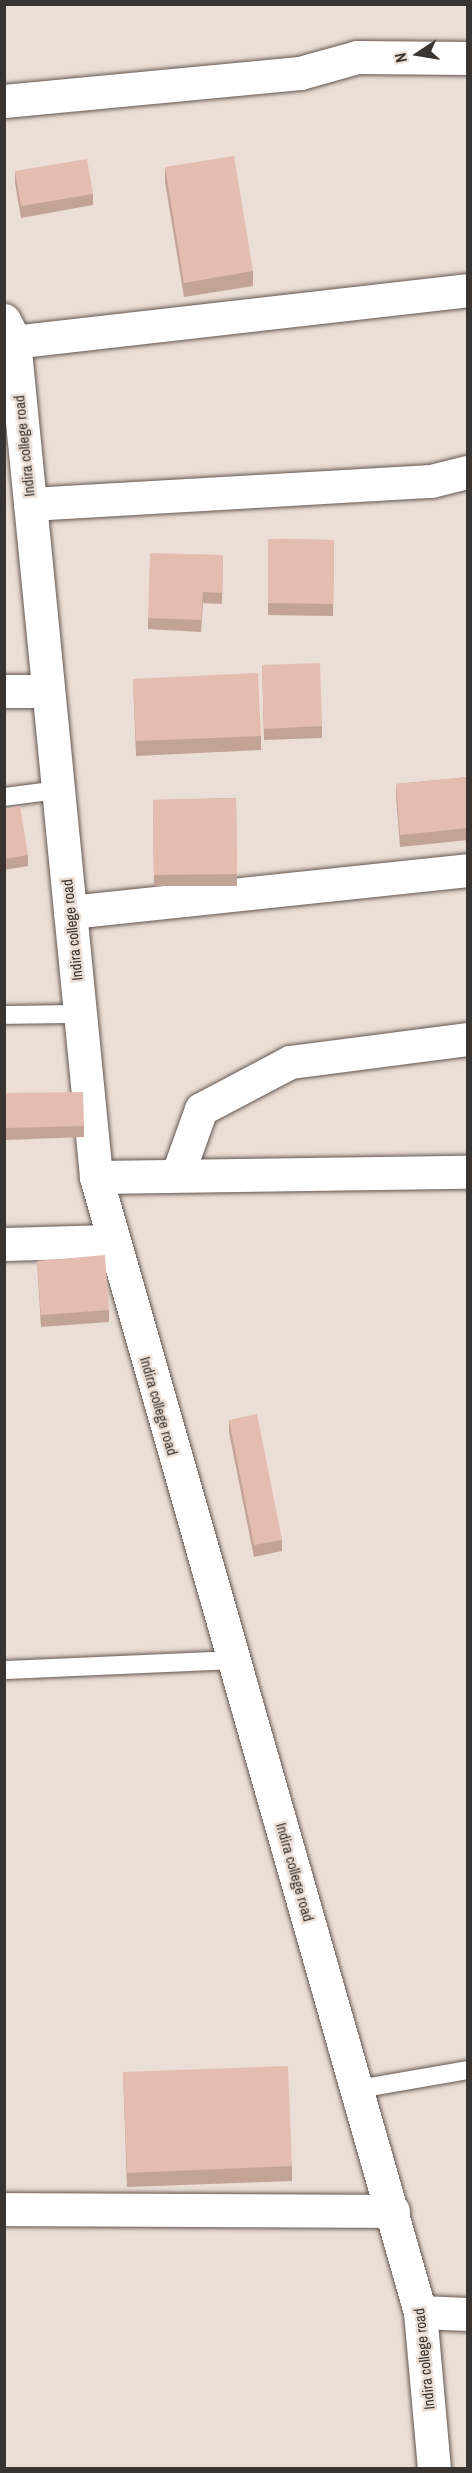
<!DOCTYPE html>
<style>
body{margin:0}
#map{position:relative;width:472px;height:2473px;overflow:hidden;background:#ebded5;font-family:"Archivo Narrow",sans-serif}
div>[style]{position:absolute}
.roads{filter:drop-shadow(0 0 2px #62564f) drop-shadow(0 0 2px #62564f)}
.lane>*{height:18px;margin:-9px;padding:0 9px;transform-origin:9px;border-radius:9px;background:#fff}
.street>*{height:33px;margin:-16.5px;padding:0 16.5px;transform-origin:16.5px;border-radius:16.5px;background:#fff}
.wall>*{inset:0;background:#c4a397}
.building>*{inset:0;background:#e4bdb0}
span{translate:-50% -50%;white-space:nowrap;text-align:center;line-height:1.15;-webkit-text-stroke:5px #ebded5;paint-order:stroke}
.street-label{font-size:15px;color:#393430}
.frame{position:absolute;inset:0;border:6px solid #393430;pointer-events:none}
.north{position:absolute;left:388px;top:24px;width:60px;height:60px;-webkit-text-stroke:4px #ebded5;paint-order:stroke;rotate:258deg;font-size:16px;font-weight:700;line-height:24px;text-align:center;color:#393430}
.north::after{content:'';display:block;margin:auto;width:21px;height:27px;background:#393430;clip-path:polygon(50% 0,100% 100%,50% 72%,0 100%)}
</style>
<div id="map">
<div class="roads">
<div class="lane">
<div style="left:4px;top:797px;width:54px;rotate:-7.4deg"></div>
<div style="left:4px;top:1015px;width:76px;rotate:-0.8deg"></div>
<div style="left:4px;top:1670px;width:228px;rotate:-2.5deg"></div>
<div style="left:358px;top:2089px;width:112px;rotate:-9.8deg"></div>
</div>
<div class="street">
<div style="left:4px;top:101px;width:297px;rotate:-5.4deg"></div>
<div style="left:300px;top:73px;width:59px;rotate:-15.7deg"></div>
<div style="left:357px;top:57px;width:111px;rotate:0.5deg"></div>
<div style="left:4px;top:320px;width:22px;rotate:63deg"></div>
<div style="left:14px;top:340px;width:841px;rotate:84.4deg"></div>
<div style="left:96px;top:1177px;width:1180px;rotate:74.07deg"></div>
<div style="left:420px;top:2312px;width:157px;rotate:84.9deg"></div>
<div style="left:4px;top:343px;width:467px;rotate:-6.5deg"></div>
<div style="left:30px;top:504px;width:402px;rotate:-3.3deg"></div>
<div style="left:431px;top:481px;width:38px;rotate:-14deg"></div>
<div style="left:4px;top:691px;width:44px"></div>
<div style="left:70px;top:912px;width:400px;rotate:-6deg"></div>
<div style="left:178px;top:1173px;width:68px;rotate:-70.2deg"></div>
<div style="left:201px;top:1109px;width:101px;rotate:-27.8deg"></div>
<div style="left:290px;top:1062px;width:179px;rotate:-7.4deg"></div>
<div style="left:96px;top:1177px;width:372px;rotate:-0.8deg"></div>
<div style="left:4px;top:1244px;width:107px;rotate:-1.6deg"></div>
<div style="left:4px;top:2209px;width:389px;rotate:0.3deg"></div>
<div style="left:420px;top:2312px;width:48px;rotate:2.4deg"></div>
</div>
</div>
<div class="wall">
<div style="clip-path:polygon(165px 167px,253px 271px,253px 286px,184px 297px,165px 182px)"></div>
<div style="clip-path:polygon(15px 171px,93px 194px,93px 205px,21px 218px,15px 183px)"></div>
<div style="clip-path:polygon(268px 539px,334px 540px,333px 616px,268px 615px)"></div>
<div style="clip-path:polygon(223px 555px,222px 604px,203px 603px,201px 632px,148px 629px,148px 618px)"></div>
<div style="clip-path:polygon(262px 665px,322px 726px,322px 738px,264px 740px)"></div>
<div style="clip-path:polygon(133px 679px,261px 736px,261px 750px,136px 756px)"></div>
<div style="clip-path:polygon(468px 777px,468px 840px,400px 847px,396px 796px,396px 784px)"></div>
<div style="clip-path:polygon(236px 798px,237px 886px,154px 886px,153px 800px)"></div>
<div style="clip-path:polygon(4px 809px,28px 855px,28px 866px,4px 870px)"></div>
<div style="clip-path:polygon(5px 1093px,84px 1126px,84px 1137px,6px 1140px)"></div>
<div style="clip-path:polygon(37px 1261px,109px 1310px,109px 1322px,41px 1327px)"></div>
<div style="clip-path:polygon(229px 1420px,282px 1540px,282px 1551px,254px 1557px,229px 1432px)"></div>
<div style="clip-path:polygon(123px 2072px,292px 2166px,292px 2181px,127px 2187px)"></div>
</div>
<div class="building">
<div style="clip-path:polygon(234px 156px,253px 271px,184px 283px,165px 167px)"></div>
<div style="clip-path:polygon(87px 159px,93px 194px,21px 206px,15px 171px)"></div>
<div style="clip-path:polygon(268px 539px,334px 540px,333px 604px,268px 603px)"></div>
<div style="clip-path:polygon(150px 553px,223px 555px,222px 593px,203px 592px,201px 620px,148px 618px)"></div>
<div style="clip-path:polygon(320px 663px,322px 726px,264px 729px,262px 665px)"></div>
<div style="clip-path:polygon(258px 673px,261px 736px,136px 741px,133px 679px)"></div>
<div style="clip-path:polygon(468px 777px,468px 828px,400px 835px,396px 784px)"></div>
<div style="clip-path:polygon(236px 798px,237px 874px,154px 875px,153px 800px)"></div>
<div style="clip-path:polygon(20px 806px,28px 855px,4px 859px,4px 809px)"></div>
<div style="clip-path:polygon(83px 1092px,84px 1126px,6px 1128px,5px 1093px)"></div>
<div style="clip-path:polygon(105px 1255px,109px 1310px,41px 1315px,37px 1261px)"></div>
<div style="clip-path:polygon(257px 1414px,282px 1540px,254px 1545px,229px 1420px)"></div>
<div style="clip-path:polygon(288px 2066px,292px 2166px,127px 2173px,123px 2072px)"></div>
</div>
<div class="street-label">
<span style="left:24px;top:446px;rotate:-96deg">Indira college road</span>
<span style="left:72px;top:930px;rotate:-96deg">Indira college road</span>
<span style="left:159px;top:1406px;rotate:74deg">Indira college road</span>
<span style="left:295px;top:1872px;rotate:74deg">Indira college road</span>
<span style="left:424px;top:2359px;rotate:-96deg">Indira college road</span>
</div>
<div class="frame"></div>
<div class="north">N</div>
</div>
